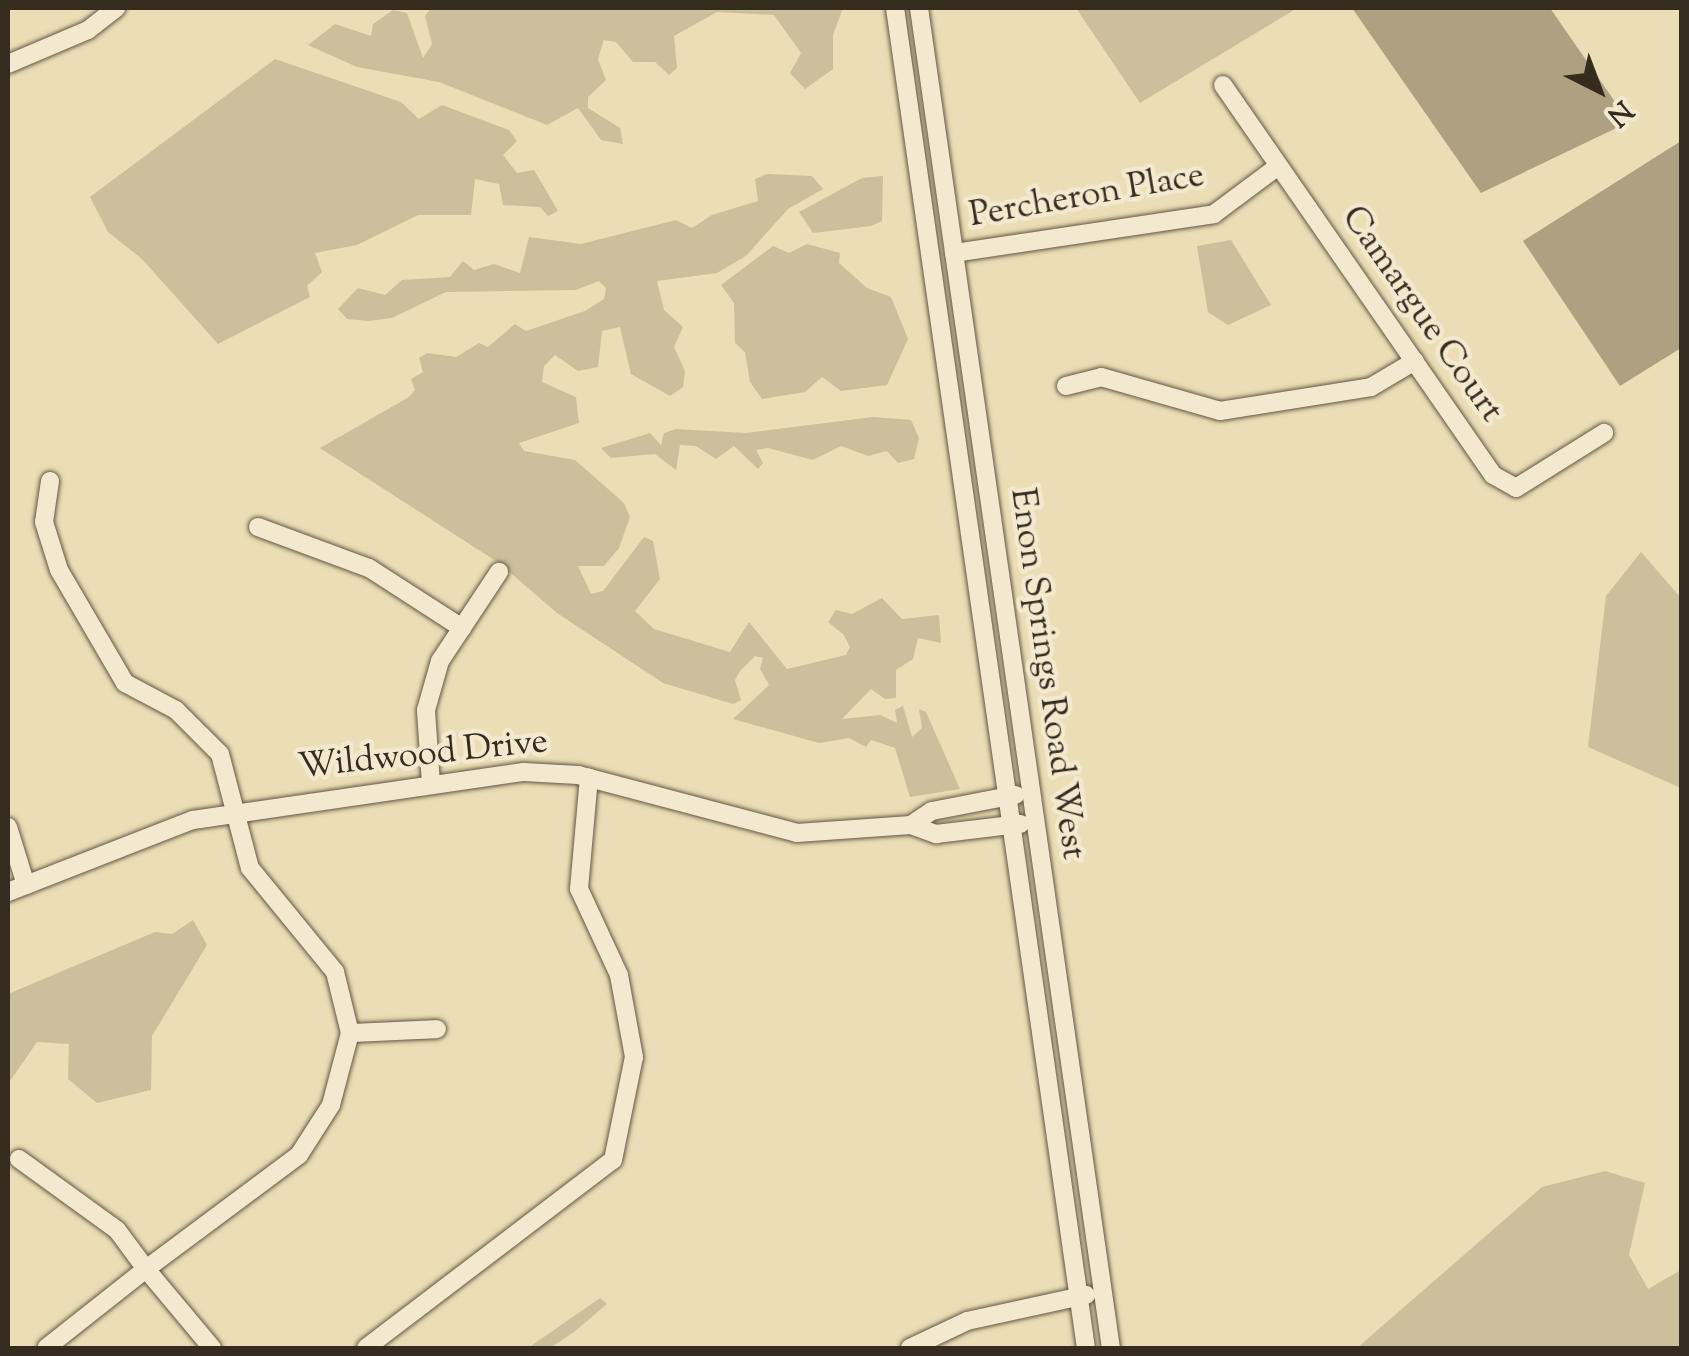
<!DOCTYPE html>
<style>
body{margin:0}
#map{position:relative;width:1689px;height:1356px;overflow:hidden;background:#ebddb4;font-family:"Sorts Mill Goudy",serif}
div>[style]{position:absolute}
.green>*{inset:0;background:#ccbf9b}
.water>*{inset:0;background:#ada182}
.roads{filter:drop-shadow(0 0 2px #625845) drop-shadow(0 0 2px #625845)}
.minor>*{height:18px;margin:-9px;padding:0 9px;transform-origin:9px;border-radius:9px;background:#f2e9ce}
span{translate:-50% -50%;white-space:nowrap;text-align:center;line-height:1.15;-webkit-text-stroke:9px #f2e9ce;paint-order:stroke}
.street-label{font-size:35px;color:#352c20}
.frame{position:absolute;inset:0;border:10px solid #352c20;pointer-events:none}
.north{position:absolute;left:1549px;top:40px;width:100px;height:100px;-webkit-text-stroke:8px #f2e9ce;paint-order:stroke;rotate:138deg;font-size:28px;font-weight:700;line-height:40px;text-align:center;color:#352c20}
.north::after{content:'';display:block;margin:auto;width:35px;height:45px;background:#352c20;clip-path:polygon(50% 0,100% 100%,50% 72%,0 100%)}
</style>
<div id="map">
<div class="green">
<div style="clip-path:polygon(431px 8px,843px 8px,833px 35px,833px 69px,805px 89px,790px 73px,801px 53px,774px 15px,717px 12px,674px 36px,677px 68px,669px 75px,655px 62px,633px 62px,616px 42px,604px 40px,598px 59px,606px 80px,588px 97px,588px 108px,620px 128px,623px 144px,601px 140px,578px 108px,547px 125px,439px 82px,357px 67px,308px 45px,335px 24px,371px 36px,373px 24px,393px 10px,407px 13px,423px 58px,432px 44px,425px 16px)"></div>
<div style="clip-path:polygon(1076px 8px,1292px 8px,1294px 10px,1140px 103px)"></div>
<div style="clip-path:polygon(275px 59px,401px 102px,419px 119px,442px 105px,509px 130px,517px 141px,503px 155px,517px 173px,534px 170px,558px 211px,548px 216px,540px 207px,503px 205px,499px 184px,475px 179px,471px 215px,418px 215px,357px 245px,315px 253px,322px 272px,307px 286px,310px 297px,218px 344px,142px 259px,108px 232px,90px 197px)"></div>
<div style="clip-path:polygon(767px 174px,812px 176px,823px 189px,788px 209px,746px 256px,717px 273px,657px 281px,664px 310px,683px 327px,674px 347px,685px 371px,683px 387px,670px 396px,631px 374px,620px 327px,602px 331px,598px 367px,578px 371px,555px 355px,544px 366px,542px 382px,576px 397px,579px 423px,519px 443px,524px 451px,575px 460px,624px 503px,630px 517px,619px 548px,604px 566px,578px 566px,591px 594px,603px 591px,644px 537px,653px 541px,660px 579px,635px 611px,654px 629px,730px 652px,749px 622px,787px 669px,846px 655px,850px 647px,843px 634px,828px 622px,836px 610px,852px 614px,882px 598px,902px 619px,939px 615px,941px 643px,918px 638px,913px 659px,896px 670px,896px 698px,885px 699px,871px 689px,842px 719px,880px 715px,897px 723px,895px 710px,903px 706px,912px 737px,922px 728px,919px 709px,926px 712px,960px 789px,910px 797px,895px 748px,871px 740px,866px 747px,849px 738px,819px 743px,733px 719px,769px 685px,760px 669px,763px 658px,755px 656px,740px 671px,735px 680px,741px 700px,733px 704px,663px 683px,557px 613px,499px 563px,320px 448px,409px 397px,415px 390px,411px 379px,423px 372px,419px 358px,427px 353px,456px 357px,479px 343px,488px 347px,515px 324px,526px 331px,585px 311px,604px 299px,606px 288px,599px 281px,576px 290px,446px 292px,392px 318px,368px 321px,347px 319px,338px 309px,358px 288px,385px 295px,402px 280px,450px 277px,463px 261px,474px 270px,494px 264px,520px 273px,529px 237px,581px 244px,676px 220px,692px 228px,712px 215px,758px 201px,755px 179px)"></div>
<div style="clip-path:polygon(883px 176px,882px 221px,871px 226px,813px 233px,799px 212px,862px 178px)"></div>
<div style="clip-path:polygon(1231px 240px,1271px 305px,1228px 325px,1208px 312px,1197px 246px)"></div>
<div style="clip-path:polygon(807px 244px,840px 253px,839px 263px,867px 288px,891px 297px,908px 339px,887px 385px,841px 391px,822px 377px,805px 392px,762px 399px,750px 382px,745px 352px,735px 343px,734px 303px,721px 285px,773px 246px,789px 253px)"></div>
<div style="clip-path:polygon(873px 417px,911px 420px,919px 438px,914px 459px,898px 463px,887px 451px,868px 456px,841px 446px,813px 460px,768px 448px,756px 450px,763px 463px,758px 469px,734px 446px,716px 459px,696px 446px,680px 445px,676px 470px,655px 454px,611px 458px,601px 448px,650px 433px,661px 445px,664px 433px,676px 429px,746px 433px)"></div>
<div style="clip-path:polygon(1641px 552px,1681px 598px,1681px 788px,1588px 747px,1606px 596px)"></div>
<div style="clip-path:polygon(193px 920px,207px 945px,152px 1036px,151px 1090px,97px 1103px,68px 1079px,69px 1044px,37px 1042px,8px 1084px,8px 994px,155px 932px,172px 934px)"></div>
<div style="clip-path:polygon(1605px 1171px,1645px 1183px,1629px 1255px,1648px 1289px,1681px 1270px,1681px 1348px,1357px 1348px,1542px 1187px)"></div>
<div style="clip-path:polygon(600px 1298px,607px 1304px,574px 1332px,550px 1348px,528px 1348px)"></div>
</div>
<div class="water">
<div style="clip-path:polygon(1352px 8px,1550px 8px,1629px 122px,1481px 193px)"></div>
<div style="clip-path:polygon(1681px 141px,1681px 348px,1620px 386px,1523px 241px)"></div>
</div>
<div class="roads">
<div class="minor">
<div style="left:895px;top:8px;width:1354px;rotate:81.89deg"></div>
<div style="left:919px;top:8px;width:1354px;rotate:81.85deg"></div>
<div style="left:8px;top:64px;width:87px;rotate:-23deg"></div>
<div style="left:88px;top:30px;width:36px;rotate:-38deg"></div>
<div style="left:1223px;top:85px;width:474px;rotate:55.3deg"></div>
<div style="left:1493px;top:475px;width:26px;rotate:29deg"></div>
<div style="left:1516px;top:488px;width:104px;rotate:-32deg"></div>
<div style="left:954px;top:253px;width:263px;rotate:-8.5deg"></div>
<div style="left:1214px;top:214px;width:79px;rotate:-36.7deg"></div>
<div style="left:1066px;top:386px;width:36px;rotate:-14deg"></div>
<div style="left:1101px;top:377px;width:124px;rotate:15.9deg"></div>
<div style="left:1220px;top:411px;width:153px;rotate:-9deg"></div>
<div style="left:1371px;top:387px;width:51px;rotate:-30.6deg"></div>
<div style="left:50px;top:481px;width:41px;rotate:98.3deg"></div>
<div style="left:44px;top:522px;width:50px;rotate:72.6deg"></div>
<div style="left:59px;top:570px;width:131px;rotate:59.7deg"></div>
<div style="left:125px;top:683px;width:58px;rotate:27.9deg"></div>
<div style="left:176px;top:710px;width:62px;rotate:45deg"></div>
<div style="left:220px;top:754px;width:118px;rotate:75.3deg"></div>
<div style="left:250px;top:868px;width:134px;rotate:50.7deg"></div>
<div style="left:335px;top:972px;width:63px;rotate:76.2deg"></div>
<div style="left:350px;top:1033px;width:74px;rotate:104.8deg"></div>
<div style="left:331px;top:1105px;width:59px;rotate:122.6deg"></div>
<div style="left:299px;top:1155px;width:191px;rotate:143.3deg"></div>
<div style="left:146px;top:1269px;width:103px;rotate:50.1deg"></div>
<div style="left:258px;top:527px;width:118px;rotate:20.3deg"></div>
<div style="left:369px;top:568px;width:111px;rotate:32.8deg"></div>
<div style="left:431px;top:784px;width:74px;rotate:-93.9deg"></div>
<div style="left:426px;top:710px;width:51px;rotate:-74.1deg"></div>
<div style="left:440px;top:661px;width:107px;rotate:-56.5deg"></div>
<div style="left:911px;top:825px;width:25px;rotate:-34deg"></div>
<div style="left:932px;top:811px;width:85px;rotate:-10.9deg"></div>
<div style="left:8px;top:827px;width:61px;rotate:72.8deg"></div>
<div style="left:8px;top:892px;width:199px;rotate:-21.3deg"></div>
<div style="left:193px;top:820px;width:334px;rotate:-8.3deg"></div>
<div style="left:524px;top:772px;width:54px;rotate:3.2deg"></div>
<div style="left:578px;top:775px;width:227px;rotate:14.8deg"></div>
<div style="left:797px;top:833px;width:114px;rotate:-4deg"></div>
<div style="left:911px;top:825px;width:27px;rotate:20deg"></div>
<div style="left:936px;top:834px;width:85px;rotate:-6.8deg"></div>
<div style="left:350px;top:1033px;width:87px;rotate:-2.6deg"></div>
<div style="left:19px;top:1159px;width:121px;rotate:35.9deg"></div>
<div style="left:117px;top:1230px;width:49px;rotate:53.4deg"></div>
<div style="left:146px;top:1269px;width:127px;rotate:141.7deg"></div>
<div style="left:366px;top:1348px;width:310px;rotate:-37.3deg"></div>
<div style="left:613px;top:1160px;width:105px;rotate:-78.5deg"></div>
<div style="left:634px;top:1057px;width:83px;rotate:-100.4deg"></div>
<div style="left:619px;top:975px;width:95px;rotate:-114.9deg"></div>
<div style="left:579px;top:889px;width:112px;rotate:-84.9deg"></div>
<div style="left:910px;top:1348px;width:63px;rotate:-25.3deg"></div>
<div style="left:967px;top:1321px;width:122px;rotate:-12.3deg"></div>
</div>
</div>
<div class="street-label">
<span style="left:1087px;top:197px;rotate:-10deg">Percheron Place</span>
<span style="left:1421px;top:315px;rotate:55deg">Camargue Court</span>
<span style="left:1046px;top:674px;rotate:82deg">Enon Springs Road West</span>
<span style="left:423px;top:756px;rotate:-6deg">Wildwood Drive</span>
</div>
<div class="frame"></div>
<div class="north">N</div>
</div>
